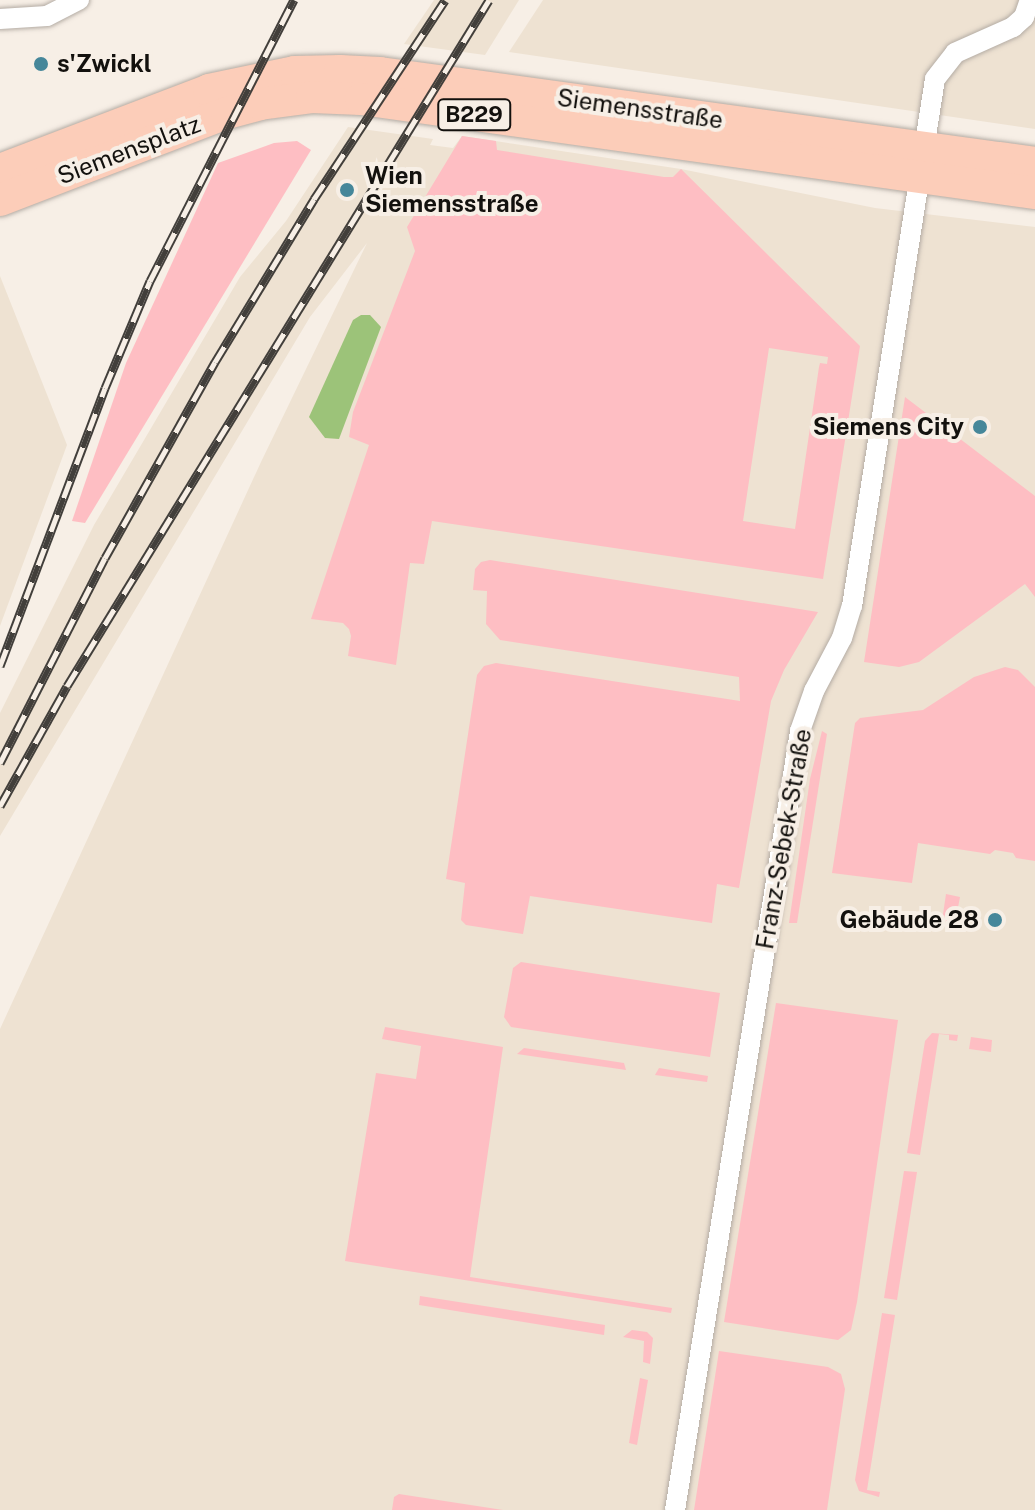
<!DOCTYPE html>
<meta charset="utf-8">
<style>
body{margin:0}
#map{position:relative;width:1035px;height:1510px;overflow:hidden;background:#f7efe6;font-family:"Public Sans",sans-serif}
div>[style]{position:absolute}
.built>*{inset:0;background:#eee2d2}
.green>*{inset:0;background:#febec3}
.water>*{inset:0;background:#9cc379}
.roads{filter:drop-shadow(0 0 2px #b4aca4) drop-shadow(0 0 2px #b4aca4)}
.street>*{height:20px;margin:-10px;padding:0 10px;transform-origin:10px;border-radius:10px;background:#fff}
.primary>*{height:32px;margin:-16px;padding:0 16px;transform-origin:16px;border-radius:16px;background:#fccdb9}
.rail>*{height:9px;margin-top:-4.5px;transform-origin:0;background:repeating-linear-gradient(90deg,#f7efe6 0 18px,#423f3b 0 36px);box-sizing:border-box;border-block:2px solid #423f3b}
.dots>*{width:22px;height:22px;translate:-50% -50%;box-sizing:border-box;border:4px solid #f7efe6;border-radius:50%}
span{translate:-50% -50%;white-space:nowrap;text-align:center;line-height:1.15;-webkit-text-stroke:8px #f7efe6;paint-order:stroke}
.shield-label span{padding:2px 6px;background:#f7efe6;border:2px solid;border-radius:6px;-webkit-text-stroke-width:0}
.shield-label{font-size:22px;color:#13110e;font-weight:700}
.poi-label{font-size:24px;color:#13110e;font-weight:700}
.left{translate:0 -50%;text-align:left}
.right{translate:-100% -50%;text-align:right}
.street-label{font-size:24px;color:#13110e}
</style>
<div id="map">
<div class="built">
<div style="clip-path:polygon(434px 0,519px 0,485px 55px,404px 44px)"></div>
<div style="clip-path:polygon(543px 0,1035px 0,1035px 129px,509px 52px)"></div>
<div style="clip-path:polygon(348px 127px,433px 139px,430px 145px,453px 148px,462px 136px,681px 169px,875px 208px,1035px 227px,1035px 1510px,0 1510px,0 1029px,261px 462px,367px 243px,310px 317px,0 836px,0 713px,94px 525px,240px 277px,286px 221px)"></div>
<div style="clip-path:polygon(0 276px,67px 445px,0 626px)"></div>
</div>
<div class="green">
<div style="clip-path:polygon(evenodd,462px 136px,496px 141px,497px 150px,664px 177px,673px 177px,681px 169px,860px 346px,823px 579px,432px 521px,424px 564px,410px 563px,396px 665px,348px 656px,351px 636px,349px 629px,343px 623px,311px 619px,369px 445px,349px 437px,353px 412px,415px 251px,407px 227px,462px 136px,769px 348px,828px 357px,827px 364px,820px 363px,819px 367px,795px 529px,743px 521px,769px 348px)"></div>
<div style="clip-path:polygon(297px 141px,311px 150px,85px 523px,72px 521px,126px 363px,218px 163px,274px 143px)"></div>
<div style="clip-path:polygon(905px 397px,1035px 496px,1035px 597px,1025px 584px,919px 662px,899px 667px,864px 662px)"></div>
<div style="clip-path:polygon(490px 560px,818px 612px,784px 670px,771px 701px,739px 888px,717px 884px,712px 923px,530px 896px,523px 934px,466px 925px,461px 920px,465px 883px,446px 879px,477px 675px,484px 666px,496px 663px,740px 701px,739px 677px,500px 640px,486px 624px,487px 591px,473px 590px,475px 569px,481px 562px)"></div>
<div style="clip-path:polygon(1005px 667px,1018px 670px,1035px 687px,1035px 861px,1016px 858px,1013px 853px,995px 850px,990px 854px,918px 843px,912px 883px,832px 873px,855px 723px,860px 718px,923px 710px,974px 677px)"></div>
<div style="clip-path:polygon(822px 731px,827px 734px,797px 923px,789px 923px,810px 779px)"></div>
<div style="clip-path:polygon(946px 894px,960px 897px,955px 923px,942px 921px)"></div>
<div style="clip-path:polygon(521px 962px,720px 993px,710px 1057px,511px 1027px,504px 1017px,513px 968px)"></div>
<div style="clip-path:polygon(776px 1003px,898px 1020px,857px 1302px,851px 1330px,838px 1340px,724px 1322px)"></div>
<div style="clip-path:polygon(385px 1027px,503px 1047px,470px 1277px,672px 1308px,671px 1313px,345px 1261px,376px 1073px,416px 1079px,421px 1046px,382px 1039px)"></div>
<div style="clip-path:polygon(932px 1033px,958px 1035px,957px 1041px,949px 1040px,949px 1035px,939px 1034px,920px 1155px,907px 1153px,925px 1041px)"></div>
<div style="clip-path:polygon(971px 1037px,992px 1040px,991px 1052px,969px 1049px)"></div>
<div style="clip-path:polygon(524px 1048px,624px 1063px,626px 1070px,517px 1054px)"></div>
<div style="clip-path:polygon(659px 1068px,708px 1076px,707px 1082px,655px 1075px)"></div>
<div style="clip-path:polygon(904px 1171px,917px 1172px,897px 1300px,884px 1298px)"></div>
<div style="clip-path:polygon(420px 1296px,605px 1325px,604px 1335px,419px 1305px)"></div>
<div style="clip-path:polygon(882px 1313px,895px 1315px,867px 1490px,880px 1492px,879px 1497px,859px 1491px,855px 1480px)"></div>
<div style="clip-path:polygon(632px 1330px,647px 1332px,653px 1338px,650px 1364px,643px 1362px,644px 1341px,623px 1337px)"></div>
<div style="clip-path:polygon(719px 1351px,828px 1367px,841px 1374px,845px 1389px,827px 1510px,694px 1510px)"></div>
<div style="clip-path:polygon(640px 1378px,648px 1380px,637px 1445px,629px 1443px)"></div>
<div style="clip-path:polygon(399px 1494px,503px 1510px,392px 1510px,394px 1497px)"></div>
</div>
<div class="water">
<div style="clip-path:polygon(361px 315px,370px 315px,381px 327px,339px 439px,325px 438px,309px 417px,353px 320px)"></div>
</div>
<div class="roads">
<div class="street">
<div style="left:0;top:19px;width:47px;rotate:-3.7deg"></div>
<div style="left:47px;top:16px;width:36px;rotate:-27deg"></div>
<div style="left:675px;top:1510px;width:789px;rotate:-80.88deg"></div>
<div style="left:800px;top:731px;width:42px;rotate:-70.7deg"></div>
<div style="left:814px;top:691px;width:60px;rotate:-62.2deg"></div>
<div style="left:842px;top:638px;width:34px;rotate:-73deg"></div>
<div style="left:852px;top:606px;width:533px;rotate:-81.05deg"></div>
<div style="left:935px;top:79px;width:33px;rotate:-52deg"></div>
<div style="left:955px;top:53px;width:64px;rotate:-24.1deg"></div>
<div style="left:1013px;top:27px;width:15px;rotate:-42deg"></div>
<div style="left:1024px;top:17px;width:18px;rotate:-71deg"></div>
</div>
<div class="primary">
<div style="left:0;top:170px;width:224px;rotate:-20.9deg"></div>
<div style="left:209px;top:90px;width:88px;rotate:-11.8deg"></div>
<div style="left:295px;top:72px;width:45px;rotate:-1.3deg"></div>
<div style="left:340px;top:71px;width:40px;rotate:2.9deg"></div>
<div style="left:380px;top:73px;width:661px;rotate:7.82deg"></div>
<div style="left:0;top:200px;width:243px;rotate:-21deg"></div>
<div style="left:227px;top:113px;width:34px;rotate:-15deg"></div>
<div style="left:260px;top:104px;width:52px;rotate:-7.7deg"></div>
<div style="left:312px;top:97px;width:49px;rotate:2.3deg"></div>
<div style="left:361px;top:99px;width:681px;rotate:7.94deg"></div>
</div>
</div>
<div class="rail">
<div style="left:0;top:666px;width:297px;rotate:-69.3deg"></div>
<div style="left:105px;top:388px;width:116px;rotate:-67.2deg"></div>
<div style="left:150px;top:281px;width:316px;rotate:-62.9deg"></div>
<div style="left:0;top:763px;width:230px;rotate:-62.9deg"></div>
<div style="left:105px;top:558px;width:225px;rotate:-60.7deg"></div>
<div style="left:215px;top:362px;width:191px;rotate:-58.7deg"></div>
<div style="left:314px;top:199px;width:238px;rotate:-56.6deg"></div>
<div style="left:0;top:806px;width:137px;rotate:-60.8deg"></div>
<div style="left:67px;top:686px;width:805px;rotate:-58.4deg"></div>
</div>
<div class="dots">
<div style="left:41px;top:64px;background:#46879a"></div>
<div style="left:347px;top:190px;background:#46879a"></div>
<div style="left:980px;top:427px;background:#46879a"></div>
<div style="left:995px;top:920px;background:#46879a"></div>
</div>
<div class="shield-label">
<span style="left:474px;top:115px">B229</span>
</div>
<div class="poi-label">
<span class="left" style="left:57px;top:64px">s'Zwickl</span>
<span class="left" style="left:365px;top:190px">Wien<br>Siemensstraße</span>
<span class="right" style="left:964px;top:427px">Siemens City</span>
<span class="right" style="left:979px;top:920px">Gebäude 28</span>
</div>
<div class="street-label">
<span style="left:640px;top:109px;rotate:8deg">Siemensstraße</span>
<span style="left:129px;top:150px;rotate:-21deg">Siemensplatz</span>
<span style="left:784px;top:839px;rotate:-80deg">Franz-Sebek-Straße</span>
</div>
</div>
